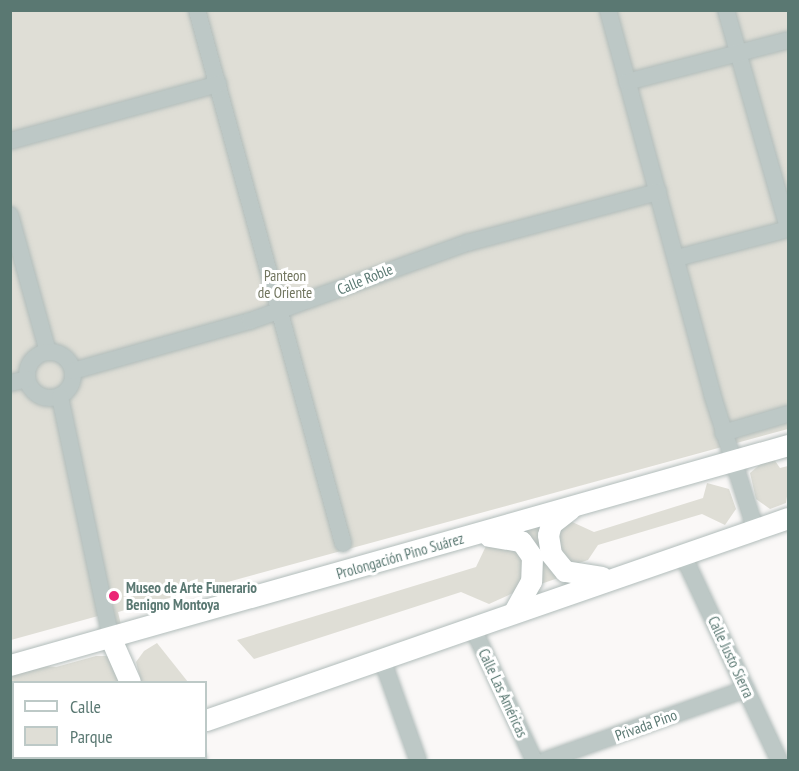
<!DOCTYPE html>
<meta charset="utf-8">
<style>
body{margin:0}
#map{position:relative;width:799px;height:771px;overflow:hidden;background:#faf8f7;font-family:"PT Sans Narrow",sans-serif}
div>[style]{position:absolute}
.green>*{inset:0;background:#dfded6}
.roads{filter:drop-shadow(0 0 2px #b1bcba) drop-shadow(0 0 2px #b1bcba)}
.minor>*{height:16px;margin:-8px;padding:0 8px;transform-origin:8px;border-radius:8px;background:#bdc8c6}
.minor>.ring{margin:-8px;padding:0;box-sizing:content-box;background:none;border:16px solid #bdc8c6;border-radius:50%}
.major>*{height:21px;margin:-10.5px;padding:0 10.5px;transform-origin:10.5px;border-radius:10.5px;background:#fff}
.dots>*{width:16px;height:16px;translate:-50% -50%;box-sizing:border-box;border:3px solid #fff;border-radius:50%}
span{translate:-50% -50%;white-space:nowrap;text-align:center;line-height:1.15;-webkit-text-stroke:6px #fff;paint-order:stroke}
.park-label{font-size:15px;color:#71755e}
.street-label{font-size:15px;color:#5a7872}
.poi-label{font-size:15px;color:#5a7872;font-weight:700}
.left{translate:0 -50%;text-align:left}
.frame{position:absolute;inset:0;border:12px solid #5a7872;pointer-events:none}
.legend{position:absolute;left:12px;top:681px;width:195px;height:78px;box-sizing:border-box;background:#fff;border:2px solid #bdc9c7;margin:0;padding:8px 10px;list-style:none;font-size:18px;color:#5a7872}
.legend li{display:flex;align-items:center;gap:12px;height:30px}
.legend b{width:30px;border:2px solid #bdc9c7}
</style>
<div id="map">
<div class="green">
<div style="clip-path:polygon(11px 11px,788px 11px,788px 429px,118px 612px,121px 625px,103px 630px,98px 616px,11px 640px)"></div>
<div style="clip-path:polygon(771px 455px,780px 468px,788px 466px,788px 490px,786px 503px,770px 509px,756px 499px,750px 473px)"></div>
<div style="clip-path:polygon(707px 483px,729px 489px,736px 509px,725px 525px,702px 514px,598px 545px,588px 560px,573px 565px,563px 559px,554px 531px,570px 521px,594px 532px,703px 498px)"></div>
<div style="clip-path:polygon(543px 519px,564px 576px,535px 586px,541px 559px,536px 543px,518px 526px)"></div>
<div style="clip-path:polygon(505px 545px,515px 548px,523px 563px,522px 589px,489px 604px,461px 592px,254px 659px,237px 640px,476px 567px,486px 546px)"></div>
<div style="clip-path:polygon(157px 643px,188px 682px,141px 682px,136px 662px,144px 651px)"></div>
<div style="clip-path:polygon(96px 656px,112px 656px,125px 682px,14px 682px,13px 715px,11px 713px,11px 670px,31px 665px,56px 667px)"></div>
</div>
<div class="roads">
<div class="minor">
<div style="left:197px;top:10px;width:553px;rotate:74.68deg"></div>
<div style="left:608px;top:10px;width:398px;rotate:74.8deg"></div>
<div style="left:712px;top:394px;width:141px;rotate:72.2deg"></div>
<div style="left:726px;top:10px;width:227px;rotate:74.1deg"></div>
<div style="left:627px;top:82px;width:166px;rotate:-14.6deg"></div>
<div style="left:10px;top:141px;width:216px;rotate:-15.3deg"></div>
<div style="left:10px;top:215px;width:142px;rotate:74.5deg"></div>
<div style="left:677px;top:258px;width:115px;rotate:-14.6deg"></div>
<div class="ring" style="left:27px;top:352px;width:30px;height:30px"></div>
<div style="left:73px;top:371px;width:184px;rotate:-15.8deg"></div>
<div style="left:250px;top:321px;width:231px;rotate:-19.8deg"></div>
<div style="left:467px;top:243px;width:198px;rotate:-15deg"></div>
<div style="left:10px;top:383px;width:17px;rotate:-13deg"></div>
<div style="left:60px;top:397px;width:247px;rotate:78.1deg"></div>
<div style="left:723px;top:433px;width:68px;rotate:-16.3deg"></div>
<div style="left:682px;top:553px;width:229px;rotate:64.9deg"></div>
<div style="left:472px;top:626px;width:148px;rotate:65.2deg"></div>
<div style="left:382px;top:659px;width:107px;rotate:70.4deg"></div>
<div style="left:197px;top:758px;width:2px;rotate:63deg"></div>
<div style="left:546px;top:760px;width:212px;rotate:-19.5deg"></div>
</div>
<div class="major">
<div style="left:570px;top:509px;width:24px;rotate:142deg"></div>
<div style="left:551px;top:524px;width:11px;rotate:105deg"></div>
<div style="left:548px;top:535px;width:19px;rotate:81deg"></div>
<div style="left:551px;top:554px;width:22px;rotate:51deg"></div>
<div style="left:565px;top:571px;width:37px;rotate:9deg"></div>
<div style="left:489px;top:536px;width:32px;rotate:9deg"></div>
<div style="left:521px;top:541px;width:19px;rotate:55deg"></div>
<div style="left:532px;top:557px;width:24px;rotate:92deg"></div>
<div style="left:531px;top:581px;width:33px;rotate:119deg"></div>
<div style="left:111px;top:639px;width:47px;rotate:66.2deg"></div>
<div style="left:10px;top:665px;width:809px;rotate:-15.79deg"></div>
<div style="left:206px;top:720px;width:616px;rotate:-19.14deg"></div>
<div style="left:10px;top:729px;width:4px;rotate:14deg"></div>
<div style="left:87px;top:760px;width:9px;rotate:-13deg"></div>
</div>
</div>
<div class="dots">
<div style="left:114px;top:596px;background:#eb2575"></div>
</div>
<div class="park-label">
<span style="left:285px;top:284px">Panteon<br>de Oriente</span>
</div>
<div class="street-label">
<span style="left:365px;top:279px;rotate:-22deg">Calle Roble</span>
<span style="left:400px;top:556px;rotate:-16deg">Prolongación Pino Suárez</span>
<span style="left:731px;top:657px;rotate:65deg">Calle Justo Sierra</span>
<span style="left:503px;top:693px;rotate:65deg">Calle Las Américas</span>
<span style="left:646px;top:725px;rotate:-20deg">Privada Pino</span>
</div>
<div class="poi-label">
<span class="left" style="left:126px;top:596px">Museo de Arte Funerario<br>Benigno Montoya</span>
</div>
<div class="frame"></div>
<ul class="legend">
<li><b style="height:8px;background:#fff"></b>Calle</li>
<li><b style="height:16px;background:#dfded6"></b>Parque</li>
</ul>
</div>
